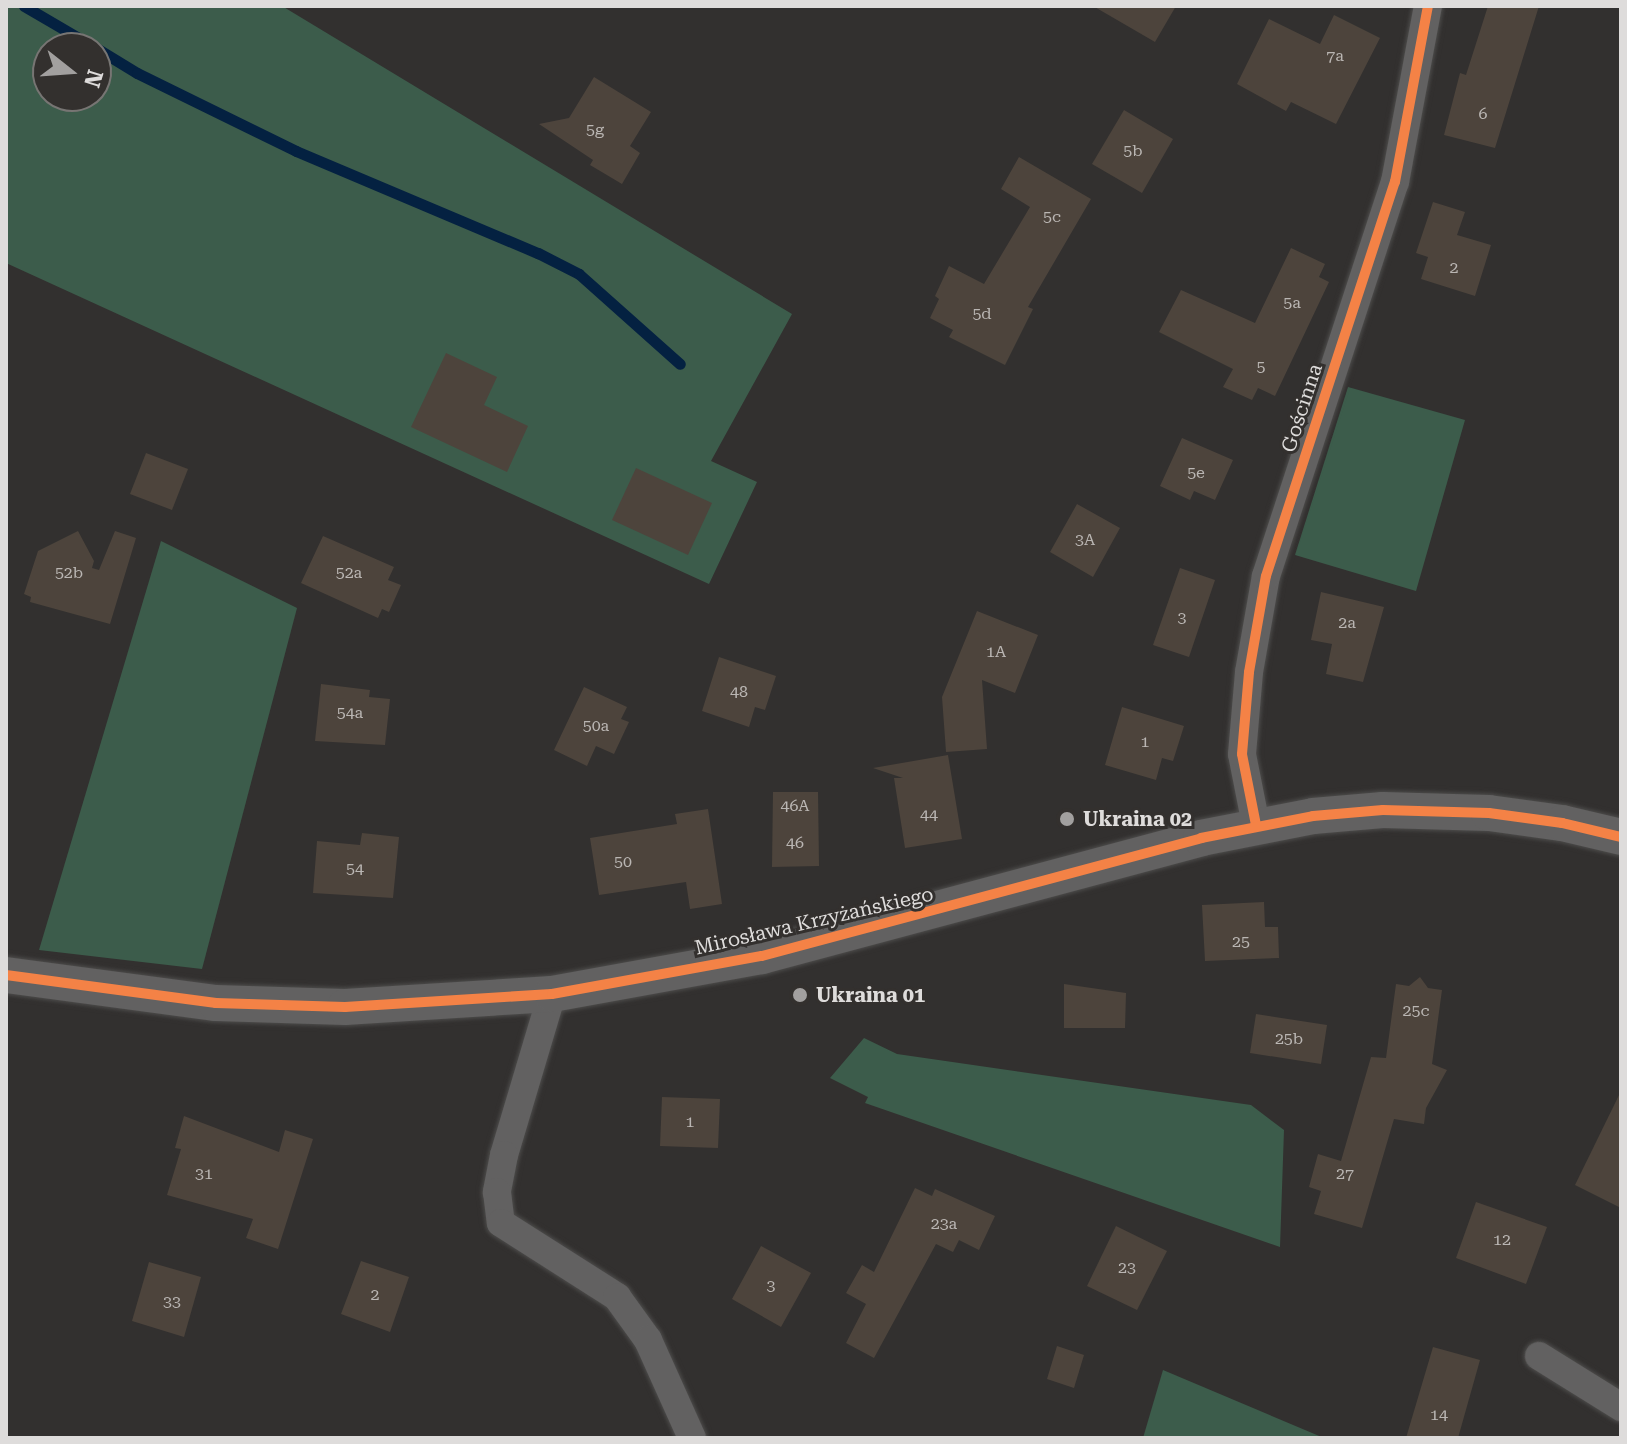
<!DOCTYPE html>
<meta charset="utf-8">
<style>
body{margin:0}
#map{position:relative;width:1627px;height:1444px;overflow:hidden;background:#32302f;font-family:"Roboto Serif",serif}
div>[style]{position:absolute}
.green>*{inset:0;background:#3c5c4b}
.stream>*{height:11px;margin:-5.5px;padding:0 5.5px;transform-origin:5.5px;border-radius:5.5px;background:#042141}
.building>*{inset:0;background:#4d443c}
.roads{filter:drop-shadow(0 0 2px #4d4c4b) drop-shadow(0 0 2px #4d4c4b)}
.minor>*{height:28px;margin:-14px;padding:0 14px;transform-origin:14px;border-radius:14px;background:#626161}
.tertiary>*{height:36px;margin:-18px;padding:0 18px;transform-origin:18px;border-radius:18px;background:#626161}
.cycleway>*{height:10px;margin:-5px;padding:0 5px;transform-origin:5px;border-radius:5px;background:#f48246}
.dots>*{width:22px;height:22px;translate:-50% -50%;box-sizing:border-box;border:4px solid #33302e;border-radius:50%}
span{translate:-50% -50%;white-space:nowrap;text-align:center;line-height:1.15;-webkit-text-stroke:6px #33302e;paint-order:stroke}
.number-label{font-size:16px;color:#bab6b3}
.number-label span{-webkit-text-stroke-width:0}
.street-label{font-size:20px;color:#dedcdb}
.poi-label{font-size:20px;color:#dedcdb;font-weight:700}
.left{translate:0 -50%;text-align:left}
.frame{position:absolute;inset:0;border:8px solid #dedcdb;pointer-events:none}
.north{position:absolute;left:32px;top:32px;width:80px;height:80px;box-sizing:border-box;background:#33302e;border:2px solid #777573;border-radius:50%;rotate:107deg;font-size:22px;font-weight:700;line-height:32px;text-align:center;color:#dedcdb}
.north::after{content:'';display:block;margin:auto;width:28px;height:36px;background:#a2a09f;clip-path:polygon(50% 0,100% 100%,50% 72%,0 100%)}
</style>
<div id="map">
<div class="green">
<div style="clip-path:polygon(evenodd,6px 6px,282px 6px,792px 314px,711px 461px,757px 482px,709px 584px,6px 263px,6px 6px,48px 48px,96px 48px,96px 96px,48px 96px,48px 48px)"></div>
<div style="clip-path:polygon(1348px 387px,1465px 420px,1416px 591px,1295px 555px)"></div>
<div style="clip-path:polygon(161px 541px,297px 608px,202px 969px,39px 950px)"></div>
<div style="clip-path:polygon(864px 1038px,897px 1054px,1251px 1105px,1284px 1130px,1280px 1247px,865px 1103px,868px 1097px,830px 1078px)"></div>
<div style="clip-path:polygon(1163px 1370px,1324px 1438px,1143px 1438px)"></div>
</div>
<div class="stream">
<div style="left:24px;top:6px;width:83px;rotate:30.3deg"></div>
<div style="left:96px;top:48px;width:48px;rotate:31.4deg"></div>
<div style="left:137px;top:73px;width:177px;rotate:26.1deg"></div>
<div style="left:296px;top:151px;width:263px;rotate:22.9deg"></div>
<div style="left:538px;top:253px;width:46px;rotate:27.1deg"></div>
<div style="left:579px;top:274px;width:135px;rotate:41.7deg"></div>
</div>
<div class="building">
<div style="clip-path:polygon(1093px 6px,1176px 6px,1155px 42px)"></div>
<div style="clip-path:polygon(1488px 6px,1539px 6px,1495px 148px,1444px 135px,1460px 73px,1466px 75px)"></div>
<div style="clip-path:polygon(1334px 15px,1380px 38px,1336px 124px,1291px 102px,1286px 111px,1237px 84px,1269px 19px,1320px 44px)"></div>
<div style="clip-path:polygon(594px 77px,651px 112px,630px 146px,640px 153px,622px 184px,590px 165px,593px 160px,539px 124px,569px 118px)"></div>
<div style="clip-path:polygon(1124px 110px,1173px 139px,1142px 193px,1092px 164px)"></div>
<div style="clip-path:polygon(1019px 157px,1091px 199px,1028px 307px,1033px 309px,1005px 365px,949px 337px,953px 330px,930px 318px,939px 299px,935px 296px,949px 266px,984px 284px,1030px 207px,1001px 189px)"></div>
<div style="clip-path:polygon(1433px 202px,1465px 212px,1457px 235px,1491px 245px,1475px 296px,1421px 279px,1428px 257px,1416px 253px)"></div>
<div style="clip-path:polygon(1291px 248px,1325px 264px,1319px 277px,1329px 282px,1275px 396px,1258px 388px,1252px 400px,1223px 387px,1233px 369px,1159px 332px,1181px 290px,1255px 323px)"></div>
<div style="clip-path:polygon(446px 353px,497px 377px,484px 405px,528px 426px,507px 472px,411px 427px)"></div>
<div style="clip-path:polygon(1182px 438px,1233px 460px,1215px 500px,1194px 491px,1190px 500px,1160px 486px)"></div>
<div style="clip-path:polygon(146px 453px,188px 469px,172px 510px,130px 494px)"></div>
<div style="clip-path:polygon(636px 468px,712px 503px,688px 555px,612px 520px)"></div>
<div style="clip-path:polygon(1077px 504px,1120px 528px,1093px 577px,1050px 552px)"></div>
<div style="clip-path:polygon(78px 531px,94px 561px,92px 568px,99px 570px,115px 531px,136px 538px,110px 624px,30px 602px,31px 597px,24px 594px,38px 551px)"></div>
<div style="clip-path:polygon(323px 536px,394px 567px,388px 580px,401px 585px,389px 612px,382px 609px,378px 618px,301px 583px)"></div>
<div style="clip-path:polygon(1180px 568px,1215px 580px,1189px 657px,1153px 645px)"></div>
<div style="clip-path:polygon(1321px 592px,1384px 607px,1363px 682px,1326px 674px,1332px 644px,1311px 640px)"></div>
<div style="clip-path:polygon(977px 611px,1038px 635px,1015px 693px,982px 680px,987px 749px,946px 752px,942px 697px)"></div>
<div style="clip-path:polygon(719px 657px,776px 676px,765px 710px,755px 707px,749px 727px,702px 711px)"></div>
<div style="clip-path:polygon(321px 684px,370px 690px,369px 697px,390px 699px,385px 745px,315px 741px)"></div>
<div style="clip-path:polygon(584px 687px,627px 707px,621px 719px,629px 722px,614px 754px,596px 746px,587px 766px,554px 750px)"></div>
<div style="clip-path:polygon(1122px 707px,1184px 726px,1173px 761px,1162px 758px,1156px 780px,1105px 765px)"></div>
<div style="clip-path:polygon(948px 755px,962px 839px,905px 848px,894px 778px,903px 778px,873px 768px)"></div>
<div style="clip-path:polygon(773px 792px,818px 792px,819px 866px,772px 867px)"></div>
<div style="clip-path:polygon(708px 809px,722px 904px,690px 909px,686px 882px,599px 895px,590px 838px,677px 824px,675px 814px)"></div>
<div style="clip-path:polygon(362px 833px,399px 837px,393px 898px,313px 893px,317px 841px,360px 845px)"></div>
<div style="clip-path:polygon(1264px 902px,1265px 927px,1278px 927px,1279px 958px,1205px 961px,1202px 905px)"></div>
<div style="clip-path:polygon(1420px 977px,1428px 988px,1442px 990px,1432px 1064px,1447px 1070px,1426px 1108px,1424px 1124px,1394px 1119px,1362px 1228px,1314px 1214px,1321px 1191px,1309px 1187px,1318px 1154px,1341px 1161px,1371px 1057px,1386px 1058px,1396px 984px,1409px 986px)"></div>
<div style="clip-path:polygon(1064px 984px,1126px 993px,1125px 1028px,1064px 1028px)"></div>
<div style="clip-path:polygon(1256px 1014px,1327px 1025px,1321px 1064px,1250px 1053px)"></div>
<div style="clip-path:polygon(1621px 1091px,1621px 1208px,1575px 1185px)"></div>
<div style="clip-path:polygon(662px 1097px,720px 1099px,718px 1148px,660px 1146px)"></div>
<div style="clip-path:polygon(184px 1116px,279px 1152px,285px 1130px,313px 1139px,278px 1249px,246px 1238px,253px 1219px,167px 1195px,181px 1149px,175px 1148px)"></div>
<div style="clip-path:polygon(915px 1188px,932px 1196px,935px 1189px,995px 1216px,979px 1250px,959px 1240px,953px 1252px,936px 1244px,874px 1358px,846px 1343px,866px 1304px,846px 1293px,862px 1265px,874px 1272px)"></div>
<div style="clip-path:polygon(1476px 1202px,1547px 1227px,1526px 1284px,1456px 1258px)"></div>
<div style="clip-path:polygon(1116px 1226px,1167px 1251px,1137px 1310px,1087px 1286px)"></div>
<div style="clip-path:polygon(761px 1246px,811px 1273px,781px 1327px,732px 1299px)"></div>
<div style="clip-path:polygon(361px 1261px,409px 1277px,390px 1332px,341px 1314px)"></div>
<div style="clip-path:polygon(149px 1262px,201px 1277px,184px 1337px,132px 1321px)"></div>
<div style="clip-path:polygon(1057px 1346px,1084px 1355px,1074px 1388px,1047px 1379px)"></div>
<div style="clip-path:polygon(1433px 1347px,1480px 1360px,1458px 1438px,1406px 1438px)"></div>
</div>
<div class="roads">
<div class="minor">
<div style="left:1256px;top:825px;width:72px;rotate:-101.2deg"></div>
<div style="left:1242px;top:754px;width:82px;rotate:-85.1deg"></div>
<div style="left:1249px;top:672px;width:97px;rotate:-80deg"></div>
<div style="left:1266px;top:576px;width:415px;rotate:-71.9deg"></div>
<div style="left:1395px;top:182px;width:179px;rotate:-79.4deg"></div>
<div style="left:552px;top:994px;width:168px;rotate:106.6deg"></div>
<div style="left:504px;top:1155px;width:38px;rotate:101deg"></div>
<div style="left:497px;top:1192px;width:31px;rotate:83deg"></div>
<div style="left:501px;top:1223px;width:138px;rotate:32.5deg"></div>
<div style="left:617px;top:1297px;width:53px;rotate:54.2deg"></div>
<div style="left:648px;top:1340px;width:107px;rotate:65.8deg"></div>
<div style="left:1539px;top:1356px;width:97px;rotate:31.9deg"></div>
</div>
<div class="tertiary">
<div style="left:6px;top:975px;width:212px;rotate:7.6deg"></div>
<div style="left:216px;top:1003px;width:129px;rotate:1.8deg"></div>
<div style="left:345px;top:1007px;width:207px;rotate:-3.6deg"></div>
<div style="left:552px;top:994px;width:213px;rotate:-10.3deg"></div>
<div style="left:762px;top:956px;width:455px;rotate:-15deg"></div>
<div style="left:1201px;top:838px;width:114px;rotate:-11.1deg"></div>
<div style="left:1313px;top:816px;width:70px;rotate:-4.9deg"></div>
<div style="left:1383px;top:810px;width:106px;rotate:1.6deg"></div>
<div style="left:1489px;top:813px;width:74px;rotate:7.8deg"></div>
<div style="left:1562px;top:823px;width:61px;rotate:13.3deg"></div>
</div>
</div>
<div class="cycleway">
<div style="left:1256px;top:825px;width:72px;rotate:-101.2deg"></div>
<div style="left:1242px;top:754px;width:82px;rotate:-85.1deg"></div>
<div style="left:1249px;top:672px;width:97px;rotate:-80deg"></div>
<div style="left:1266px;top:576px;width:415px;rotate:-71.9deg"></div>
<div style="left:1395px;top:182px;width:179px;rotate:-79.4deg"></div>
<div style="left:6px;top:975px;width:212px;rotate:7.6deg"></div>
<div style="left:216px;top:1003px;width:129px;rotate:1.8deg"></div>
<div style="left:345px;top:1007px;width:207px;rotate:-3.6deg"></div>
<div style="left:552px;top:994px;width:213px;rotate:-10.3deg"></div>
<div style="left:762px;top:956px;width:455px;rotate:-15deg"></div>
<div style="left:1201px;top:838px;width:114px;rotate:-11.1deg"></div>
<div style="left:1313px;top:816px;width:70px;rotate:-4.9deg"></div>
<div style="left:1383px;top:810px;width:106px;rotate:1.6deg"></div>
<div style="left:1489px;top:813px;width:74px;rotate:7.8deg"></div>
<div style="left:1562px;top:823px;width:61px;rotate:13.3deg"></div>
</div>
<div class="dots">
<div style="left:1067px;top:819px;background:#a2a09f"></div>
<div style="left:800px;top:995px;background:#a2a09f"></div>
</div>
<div class="number-label">
<span style="left:1335px;top:56px">7a</span>
<span style="left:1483px;top:114px">6</span>
<span style="left:595px;top:130px">5g</span>
<span style="left:1133px;top:151px">5b</span>
<span style="left:1052px;top:217px">5c</span>
<span style="left:1454px;top:268px">2</span>
<span style="left:1292px;top:303px">5a</span>
<span style="left:982px;top:314px">5d</span>
<span style="left:1261px;top:367px">5</span>
<span style="left:1196px;top:473px">5e</span>
<span style="left:1085px;top:540px">3A</span>
<span style="left:69px;top:573px">52b</span>
<span style="left:349px;top:573px">52a</span>
<span style="left:1182px;top:618px">3</span>
<span style="left:1347px;top:623px">2a</span>
<span style="left:996px;top:652px">1A</span>
<span style="left:739px;top:692px">48</span>
<span style="left:350px;top:713px">54a</span>
<span style="left:596px;top:726px">50a</span>
<span style="left:1145px;top:742px">1</span>
<span style="left:795px;top:806px">46A</span>
<span style="left:929px;top:815px">44</span>
<span style="left:795px;top:843px">46</span>
<span style="left:623px;top:862px">50</span>
<span style="left:355px;top:869px">54</span>
<span style="left:1241px;top:942px">25</span>
<span style="left:1416px;top:1011px">25c</span>
<span style="left:1289px;top:1039px">25b</span>
<span style="left:690px;top:1122px">1</span>
<span style="left:204px;top:1174px">31</span>
<span style="left:1345px;top:1174px">27</span>
<span style="left:944px;top:1224px">23a</span>
<span style="left:1502px;top:1240px">12</span>
<span style="left:1127px;top:1268px">23</span>
<span style="left:771px;top:1286px">3</span>
<span style="left:375px;top:1295px">2</span>
<span style="left:172px;top:1302px">33</span>
<span style="left:1439px;top:1415px">14</span>
</div>
<div class="street-label">
<span style="left:1302px;top:408px;rotate:-72deg">Gościnna</span>
<span style="left:814px;top:921px;rotate:-13deg">Mirosława Krzyżańskiego</span>
</div>
<div class="poi-label">
<span class="left" style="left:1083px;top:819px">Ukraina 02</span>
<span class="left" style="left:816px;top:995px">Ukraina 01</span>
</div>
<div class="frame"></div>
<div class="north">N</div>
</div>
